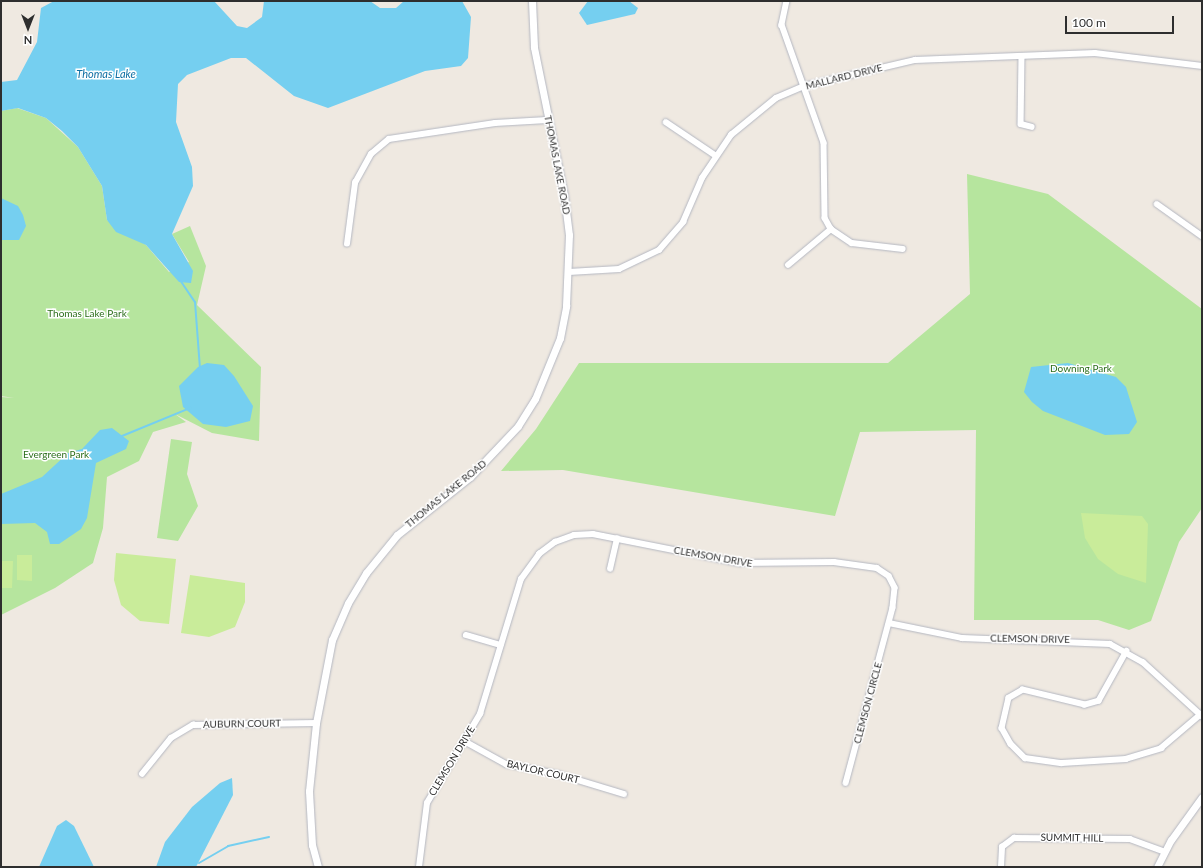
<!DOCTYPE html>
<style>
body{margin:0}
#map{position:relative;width:1203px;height:868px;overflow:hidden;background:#efe9e1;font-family:Lato,sans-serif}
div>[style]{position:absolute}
.green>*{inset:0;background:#b6e59e}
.pitch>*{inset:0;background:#c9ec9a}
.water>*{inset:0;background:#75cff0}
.stream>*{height:2px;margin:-1px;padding:0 1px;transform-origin:1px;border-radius:1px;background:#75cff0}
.roads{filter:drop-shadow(0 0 1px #b4b7c1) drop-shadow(0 0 1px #b4b7c1)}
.minor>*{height:5.5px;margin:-2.75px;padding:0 2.75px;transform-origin:2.75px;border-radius:2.75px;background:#fff}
.tertiary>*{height:7px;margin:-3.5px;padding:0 3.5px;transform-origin:3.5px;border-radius:3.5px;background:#fff}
span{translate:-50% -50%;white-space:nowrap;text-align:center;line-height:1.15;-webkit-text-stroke:3px #fff;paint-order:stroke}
.street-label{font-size:10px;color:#2e2e2e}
.park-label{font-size:10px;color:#2c6e1b}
.water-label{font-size:11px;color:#0d6fa3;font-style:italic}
.frame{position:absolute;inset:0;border:2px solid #2e2e2e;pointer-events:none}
.north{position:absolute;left:8px;top:8px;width:40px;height:40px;-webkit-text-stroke:3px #fff;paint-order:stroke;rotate:180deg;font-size:11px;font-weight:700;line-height:16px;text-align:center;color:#2e2e2e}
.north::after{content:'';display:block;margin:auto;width:14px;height:18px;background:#2e2e2e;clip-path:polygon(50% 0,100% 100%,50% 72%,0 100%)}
.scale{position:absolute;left:1065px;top:16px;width:109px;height:18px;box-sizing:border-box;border:2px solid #2e2e2e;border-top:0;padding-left:5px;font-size:12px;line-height:14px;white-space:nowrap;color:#2e2e2e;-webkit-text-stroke:3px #fff;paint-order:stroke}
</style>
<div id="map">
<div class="green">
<div style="clip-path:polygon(17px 108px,46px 118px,78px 147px,102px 186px,107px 220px,146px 245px,169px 272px,189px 262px,172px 234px,190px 226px,206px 266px,197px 305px,261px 367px,259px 441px,212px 433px,175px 414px,186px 422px,153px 432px,139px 461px,107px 477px,103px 528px,93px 563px,55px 588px,1px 615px,1px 397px,14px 398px,1px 396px,1px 111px)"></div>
<div style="clip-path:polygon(967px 174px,1048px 194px,1202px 309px,1202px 508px,1179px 542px,1151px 621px,1129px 630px,1098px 620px,974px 620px,976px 430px,860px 432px,835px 516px,563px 470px,501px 471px,536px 429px,579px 363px,888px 363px,970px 294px)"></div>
<div style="clip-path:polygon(171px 439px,192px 442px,187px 474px,198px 506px,178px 541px,157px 538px)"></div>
</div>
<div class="pitch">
<div style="clip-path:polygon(1081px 513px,1142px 516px,1148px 524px,1146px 583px,1118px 574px,1098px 559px,1085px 538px)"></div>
<div style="clip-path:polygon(116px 553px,176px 559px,169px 624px,140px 621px,121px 605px,114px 580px)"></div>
<div style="clip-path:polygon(17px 555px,32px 555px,32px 581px,17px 580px)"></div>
<div style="clip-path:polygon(1px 561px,13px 561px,12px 588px,1px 588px)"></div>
<div style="clip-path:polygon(190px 575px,245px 583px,245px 602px,235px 627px,209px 637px,181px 633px)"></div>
</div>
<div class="water">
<div style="clip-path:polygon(54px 1px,214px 1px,237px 26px,247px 28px,262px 17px,264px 1px,370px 1px,380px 8px,396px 8px,404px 1px,462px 1px,471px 17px,468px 58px,461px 66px,425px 71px,328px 108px,294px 96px,246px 58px,231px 58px,187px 75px,178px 84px,176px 122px,192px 167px,193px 186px,172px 234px,193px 271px,191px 283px,179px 282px,146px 245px,116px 232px,107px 220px,102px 186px,78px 147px,62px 131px,46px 118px,18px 108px,1px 111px,1px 82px,17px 80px,37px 42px,41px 8px)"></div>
<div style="clip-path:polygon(588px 1px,629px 1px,638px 8px,635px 14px,587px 25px,579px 13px)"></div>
<div style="clip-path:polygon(1px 198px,18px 206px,23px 215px,26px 226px,19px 240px,1px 240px)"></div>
<div style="clip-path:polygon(207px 363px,224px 365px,234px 376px,253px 406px,250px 421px,226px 427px,203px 424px,183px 407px,179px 386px,198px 367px)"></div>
<div style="clip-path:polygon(1068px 363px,1116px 377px,1126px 387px,1137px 422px,1129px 434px,1105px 435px,1043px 411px,1032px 402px,1024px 392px,1031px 367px)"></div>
<div style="clip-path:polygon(112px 428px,129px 441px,126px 449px,96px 463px,87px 518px,81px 529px,59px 544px,50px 544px,47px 532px,35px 523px,1px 524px,1px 494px,42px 477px,68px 453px,82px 449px,100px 430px)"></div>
<div style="clip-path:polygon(232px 778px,233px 795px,196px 867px,156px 867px,165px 842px,192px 807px,220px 783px)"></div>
<div style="clip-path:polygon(66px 820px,74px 826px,94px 867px,39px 867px,57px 826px)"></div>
</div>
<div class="stream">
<div style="left:180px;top:280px;width:27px;rotate:56deg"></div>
<div style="left:195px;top:302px;width:67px;rotate:85.7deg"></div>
<div style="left:122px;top:436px;width:74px;rotate:-22.4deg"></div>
<div style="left:199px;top:863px;width:34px;rotate:-30deg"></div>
<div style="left:228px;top:846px;width:42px;rotate:-12.4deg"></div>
</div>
<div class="roads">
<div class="minor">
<div style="left:787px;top:1px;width:25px;rotate:102deg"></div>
<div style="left:782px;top:25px;width:125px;rotate:70.4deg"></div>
<div style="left:824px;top:143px;width:75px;rotate:89.2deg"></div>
<div style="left:825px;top:218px;width:13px;rotate:61deg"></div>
<div style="left:831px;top:229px;width:25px;rotate:34deg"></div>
<div style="left:852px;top:243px;width:51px;rotate:6.7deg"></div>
<div style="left:1022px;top:56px;width:68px;rotate:90.8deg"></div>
<div style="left:1021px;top:124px;width:11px;rotate:15deg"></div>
<div style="left:666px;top:122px;width:59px;rotate:34deg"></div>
<div style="left:1157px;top:204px;width:55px;rotate:35.4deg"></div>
<div style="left:347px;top:244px;width:62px;rotate:-82.5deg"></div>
<div style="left:355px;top:183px;width:33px;rotate:-61deg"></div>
<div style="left:371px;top:154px;width:23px;rotate:-40deg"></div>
<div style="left:389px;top:139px;width:107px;rotate:-8.6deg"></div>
<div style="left:495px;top:123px;width:52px;rotate:-3.3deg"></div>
<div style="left:788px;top:265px;width:56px;rotate:-39.9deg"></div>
<div style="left:569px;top:272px;width:50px;rotate:-3.4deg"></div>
<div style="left:619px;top:269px;width:44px;rotate:-25.4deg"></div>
<div style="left:659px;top:250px;width:37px;rotate:-49deg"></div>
<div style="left:683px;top:222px;width:48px;rotate:-66.6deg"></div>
<div style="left:702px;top:178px;width:52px;rotate:-56deg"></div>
<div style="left:731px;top:135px;width:58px;rotate:-39.4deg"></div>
<div style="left:776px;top:98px;width:30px;rotate:-23deg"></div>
<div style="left:804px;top:86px;width:114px;rotate:-13.2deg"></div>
<div style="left:915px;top:60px;width:180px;rotate:-2.2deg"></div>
<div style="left:1095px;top:53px;width:108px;rotate:6.9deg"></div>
<div style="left:610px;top:569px;width:31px;rotate:-77deg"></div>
<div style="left:889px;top:623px;width:75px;rotate:11.6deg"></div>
<div style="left:962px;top:638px;width:148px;rotate:2.3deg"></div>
<div style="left:1110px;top:644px;width:38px;rotate:29deg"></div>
<div style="left:1143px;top:662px;width:80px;rotate:42.5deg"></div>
<div style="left:466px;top:635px;width:36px;rotate:16deg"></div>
<div style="left:1127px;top:651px;width:57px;rotate:119.2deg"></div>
<div style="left:1099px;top:701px;width:15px;rotate:164deg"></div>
<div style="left:1085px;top:705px;width:64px;rotate:-166.4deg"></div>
<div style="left:1023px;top:690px;width:16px;rotate:150deg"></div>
<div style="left:1009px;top:698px;width:31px;rotate:103deg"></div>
<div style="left:1002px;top:728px;width:18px;rotate:61deg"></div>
<div style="left:1011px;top:744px;width:20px;rotate:45deg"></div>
<div style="left:1025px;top:758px;width:37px;rotate:8deg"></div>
<div style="left:1062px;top:763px;width:64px;rotate:-3.6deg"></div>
<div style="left:1126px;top:759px;width:37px;rotate:-17deg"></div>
<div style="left:1161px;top:748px;width:52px;rotate:-40.4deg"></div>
<div style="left:466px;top:742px;width:46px;rotate:28.8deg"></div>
<div style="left:506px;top:764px;width:53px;rotate:10.9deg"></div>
<div style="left:558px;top:774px;width:69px;rotate:16.9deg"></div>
<div style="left:142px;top:774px;width:46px;rotate:-51.1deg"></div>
<div style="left:171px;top:738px;width:26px;rotate:-31deg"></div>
<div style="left:193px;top:725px;width:123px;rotate:-0.9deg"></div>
<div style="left:419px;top:867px;width:64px;rotate:-82.9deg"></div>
<div style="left:427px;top:803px;width:104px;rotate:-59.2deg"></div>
<div style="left:480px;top:714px;width:141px;rotate:-73.1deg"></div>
<div style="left:521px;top:579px;width:31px;rotate:-54deg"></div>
<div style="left:539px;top:554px;width:20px;rotate:-37deg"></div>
<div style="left:555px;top:542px;width:20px;rotate:-20deg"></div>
<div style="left:574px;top:535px;width:19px;rotate:-3deg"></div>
<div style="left:593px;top:534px;width:150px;rotate:11.2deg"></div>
<div style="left:740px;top:563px;width:94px;rotate:-0.6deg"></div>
<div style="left:834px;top:562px;width:43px;rotate:7.9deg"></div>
<div style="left:877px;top:568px;width:14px;rotate:34deg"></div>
<div style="left:889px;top:576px;width:13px;rotate:63deg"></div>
<div style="left:895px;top:588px;width:20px;rotate:96deg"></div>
<div style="left:893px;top:608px;width:181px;rotate:105deg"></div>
<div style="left:1001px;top:867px;width:20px;rotate:-87deg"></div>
<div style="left:1002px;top:847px;width:15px;rotate:-37deg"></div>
<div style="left:1014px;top:838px;width:116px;rotate:0.5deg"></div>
<div style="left:1130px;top:839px;width:37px;rotate:20deg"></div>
</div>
<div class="tertiary">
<div style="left:318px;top:867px;width:23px;rotate:-105deg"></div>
<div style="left:312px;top:845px;width:54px;rotate:-93.2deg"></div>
<div style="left:309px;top:791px;width:68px;rotate:-84.1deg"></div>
<div style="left:316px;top:723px;width:85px;rotate:-79.1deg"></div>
<div style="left:332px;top:640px;width:40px;rotate:-66.6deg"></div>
<div style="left:348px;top:603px;width:35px;rotate:-59deg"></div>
<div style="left:366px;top:573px;width:49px;rotate:-50.8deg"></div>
<div style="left:397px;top:535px;width:93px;rotate:-38.5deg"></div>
<div style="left:470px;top:477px;width:70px;rotate:-46.7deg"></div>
<div style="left:518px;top:426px;width:32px;rotate:-58deg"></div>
<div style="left:535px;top:399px;width:66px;rotate:-67.7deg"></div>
<div style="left:560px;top:338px;width:33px;rotate:-79deg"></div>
<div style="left:566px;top:306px;width:71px;rotate:-87.6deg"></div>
<div style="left:569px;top:235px;width:40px;rotate:-97.1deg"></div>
<div style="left:564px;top:195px;width:151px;rotate:-101.5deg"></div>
<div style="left:534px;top:47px;width:46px;rotate:-92.5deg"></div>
<div style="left:1157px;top:867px;width:30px;rotate:-63deg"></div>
<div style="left:1171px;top:840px;width:53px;rotate:-54.2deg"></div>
</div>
</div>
<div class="street-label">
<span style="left:844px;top:77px;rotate:-14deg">MALLARD DRIVE</span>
<span style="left:557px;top:165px;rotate:79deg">THOMAS LAKE ROAD</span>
<span style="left:446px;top:494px;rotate:-39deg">THOMAS LAKE ROAD</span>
<span style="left:713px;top:557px;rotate:10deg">CLEMSON DRIVE</span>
<span style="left:1030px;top:639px;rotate:1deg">CLEMSON DRIVE</span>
<span style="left:868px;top:703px;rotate:-75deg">CLEMSON CIRCLE</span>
<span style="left:242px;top:724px;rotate:-1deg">AUBURN COURT</span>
<span style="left:452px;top:761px;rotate:-59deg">CLEMSON DRIVE</span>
<span style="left:543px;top:772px;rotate:13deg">BAYLOR COURT</span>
<span style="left:1072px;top:838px;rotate:1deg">SUMMIT HILL</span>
</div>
<div class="park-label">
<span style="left:87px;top:314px">Thomas Lake Park</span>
<span style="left:1081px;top:369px">Downing Park</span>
<span style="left:56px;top:455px">Evergreen Park</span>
</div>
<div class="water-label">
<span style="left:106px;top:74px">Thomas Lake</span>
</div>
<div class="frame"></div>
<div class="north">N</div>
<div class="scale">100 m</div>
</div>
